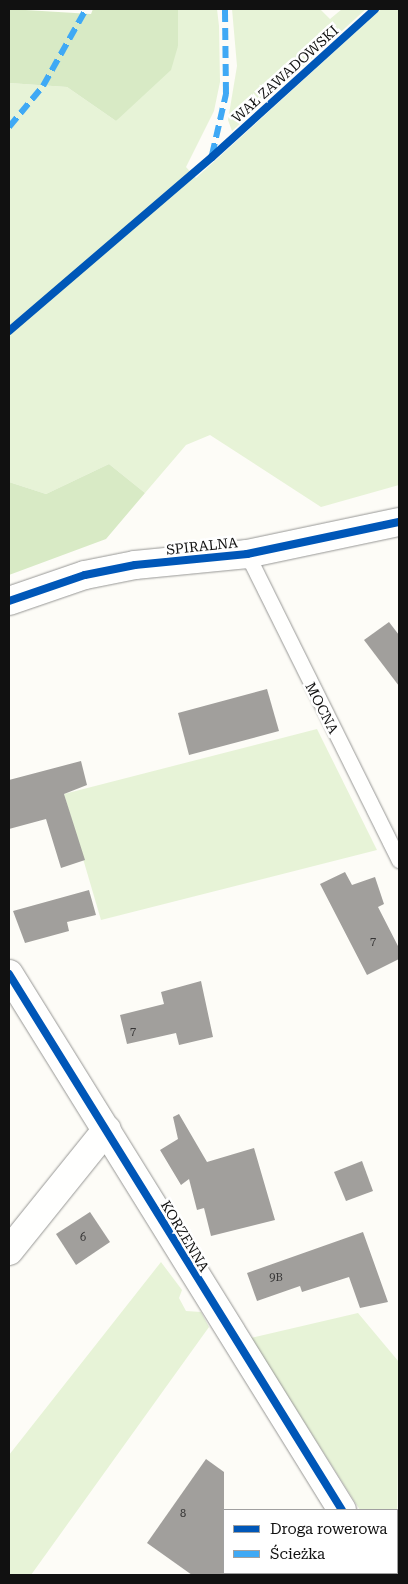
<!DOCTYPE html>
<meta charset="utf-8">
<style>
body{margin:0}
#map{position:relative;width:408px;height:1584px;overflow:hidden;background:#fdfcf7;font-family:"Roboto Serif",serif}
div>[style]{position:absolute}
.green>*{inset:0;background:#e7f3d7}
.forest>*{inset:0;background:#d8eac5}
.building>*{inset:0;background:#a19f9c}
.roads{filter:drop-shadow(0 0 1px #979795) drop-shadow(0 0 1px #979795)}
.service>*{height:15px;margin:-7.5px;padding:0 7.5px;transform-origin:7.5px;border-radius:7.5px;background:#fffffe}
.minor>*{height:28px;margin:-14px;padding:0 14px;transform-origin:14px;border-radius:14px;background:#fffffe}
.quiet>*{height:6px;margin-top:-3px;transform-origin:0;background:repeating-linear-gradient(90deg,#3fa9f5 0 12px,transparent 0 18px)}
.cycleway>*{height:8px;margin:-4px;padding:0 4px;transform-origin:4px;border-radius:4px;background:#0057b8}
span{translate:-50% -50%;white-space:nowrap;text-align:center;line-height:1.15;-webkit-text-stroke:5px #fff;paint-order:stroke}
.number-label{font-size:11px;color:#353434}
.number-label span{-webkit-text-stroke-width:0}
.street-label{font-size:14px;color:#111}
.frame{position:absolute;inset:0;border:10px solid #111;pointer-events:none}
.legend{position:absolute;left:223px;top:1509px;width:175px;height:65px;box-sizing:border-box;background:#fff;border:1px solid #a0a0a0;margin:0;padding:6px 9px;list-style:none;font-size:15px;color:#111}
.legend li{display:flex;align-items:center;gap:10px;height:25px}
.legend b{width:25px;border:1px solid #a0a0a0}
</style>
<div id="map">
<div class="green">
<div style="clip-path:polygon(178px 9px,217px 9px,219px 26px,220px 82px,214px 111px,186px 167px,196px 178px,381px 9px,399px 9px,399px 485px,321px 507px,210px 435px,186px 445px,145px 493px,109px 464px,46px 494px,9px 482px,9px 83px,67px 87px,116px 121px,178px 46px)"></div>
<div style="clip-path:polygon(232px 9px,320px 9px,330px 19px,342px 9px,366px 9px,232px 131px,228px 120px,237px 66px)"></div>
<div style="clip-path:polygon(317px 729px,377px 850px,101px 920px,64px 794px)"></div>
<div style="clip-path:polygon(161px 1262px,182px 1290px,179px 1298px,186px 1311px,201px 1312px,209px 1327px,31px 1575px,9px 1575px,9px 1455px)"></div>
<div style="clip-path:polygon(358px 1313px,399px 1362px,397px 1541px,397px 1510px,360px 1510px,251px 1338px)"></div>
</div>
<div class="forest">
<div style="clip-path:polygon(9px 9px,91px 14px,93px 9px,178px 9px,178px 46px,171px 70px,116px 121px,67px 87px,9px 83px)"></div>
<div style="clip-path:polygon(109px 464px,145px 493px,106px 539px,9px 575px,9px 482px,46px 494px)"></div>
</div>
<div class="building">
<div style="clip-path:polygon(389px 622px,399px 635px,399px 686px,364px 640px)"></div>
<div style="clip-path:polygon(267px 689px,279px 731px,189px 755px,178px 713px)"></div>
<div style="clip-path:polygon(81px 761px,87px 785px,64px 794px,85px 860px,61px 868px,46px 819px,9px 829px,9px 780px)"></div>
<div style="clip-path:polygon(345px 872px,352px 885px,375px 877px,384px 904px,378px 907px,399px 948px,399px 959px,367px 975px,320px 884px)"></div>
<div style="clip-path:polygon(89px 890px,96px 915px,67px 922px,69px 931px,25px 943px,13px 911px)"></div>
<div style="clip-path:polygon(201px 981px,213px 1037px,179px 1045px,176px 1033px,127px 1044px,120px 1015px,164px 1004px,161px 992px)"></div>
<div style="clip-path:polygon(179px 1114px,207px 1162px,254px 1148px,275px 1220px,211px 1236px,204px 1208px,197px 1210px,189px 1179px,181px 1185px,160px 1150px,178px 1139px,173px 1117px)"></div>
<div style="clip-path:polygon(362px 1161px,373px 1191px,346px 1201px,334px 1172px)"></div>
<div style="clip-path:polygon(90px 1212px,110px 1242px,76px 1265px,56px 1234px)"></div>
<div style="clip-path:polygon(363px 1232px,388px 1302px,360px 1308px,349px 1277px,302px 1292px,300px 1286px,257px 1301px,247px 1273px)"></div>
<div style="clip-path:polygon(206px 1459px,224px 1472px,224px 1575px,192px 1575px,147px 1543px)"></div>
</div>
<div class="roads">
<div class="service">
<div style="left:247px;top:554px;width:342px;rotate:63.6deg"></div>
</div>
<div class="minor">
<div style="left:9px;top:601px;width:80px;rotate:-18.9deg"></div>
<div style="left:85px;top:575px;width:51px;rotate:-11.3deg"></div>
<div style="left:135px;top:565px;width:113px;rotate:-5.6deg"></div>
<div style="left:247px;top:554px;width:155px;rotate:-11.9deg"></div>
<div style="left:9px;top:974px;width:631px;rotate:58.15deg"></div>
<div style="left:9px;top:1251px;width:156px;rotate:-51.2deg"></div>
<div style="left:397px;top:1569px;width:4px;rotate:-63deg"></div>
</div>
</div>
<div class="quiet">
<div style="left:9px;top:127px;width:53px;rotate:-50.3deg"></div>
<div style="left:43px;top:86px;width:88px;rotate:-60.8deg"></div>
<div style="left:212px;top:155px;width:63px;rotate:-77.1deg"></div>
<div style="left:226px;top:94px;width:85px;rotate:-90.7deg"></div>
</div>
<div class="cycleway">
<div style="left:9px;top:331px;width:267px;rotate:-40.6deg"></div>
<div style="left:212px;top:157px;width:220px;rotate:-42.2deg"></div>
<div style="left:9px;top:601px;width:80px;rotate:-18.9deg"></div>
<div style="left:85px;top:575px;width:51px;rotate:-11.3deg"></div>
<div style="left:135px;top:565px;width:113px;rotate:-5.6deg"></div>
<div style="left:247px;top:554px;width:155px;rotate:-11.9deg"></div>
<div style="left:9px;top:974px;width:631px;rotate:58.15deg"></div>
</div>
<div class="number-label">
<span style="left:373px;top:942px">7</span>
<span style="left:133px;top:1032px">7</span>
<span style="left:83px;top:1238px">6</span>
<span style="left:276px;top:1278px">9B</span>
<span style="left:183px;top:1514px">8</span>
</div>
<div class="street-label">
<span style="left:285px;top:74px;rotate:-42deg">WAŁ ZAWADOWSKI</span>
<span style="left:202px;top:546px;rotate:-6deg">SPIRALNA</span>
<span style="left:322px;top:708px;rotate:63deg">MOCNA</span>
<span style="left:185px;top:1236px;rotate:59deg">KORZENNA</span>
</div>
<div class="frame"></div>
<ul class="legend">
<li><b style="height:6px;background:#0057b8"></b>Droga rowerowa</li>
<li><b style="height:6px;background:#3fa9f5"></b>Ścieżka</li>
</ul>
</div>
